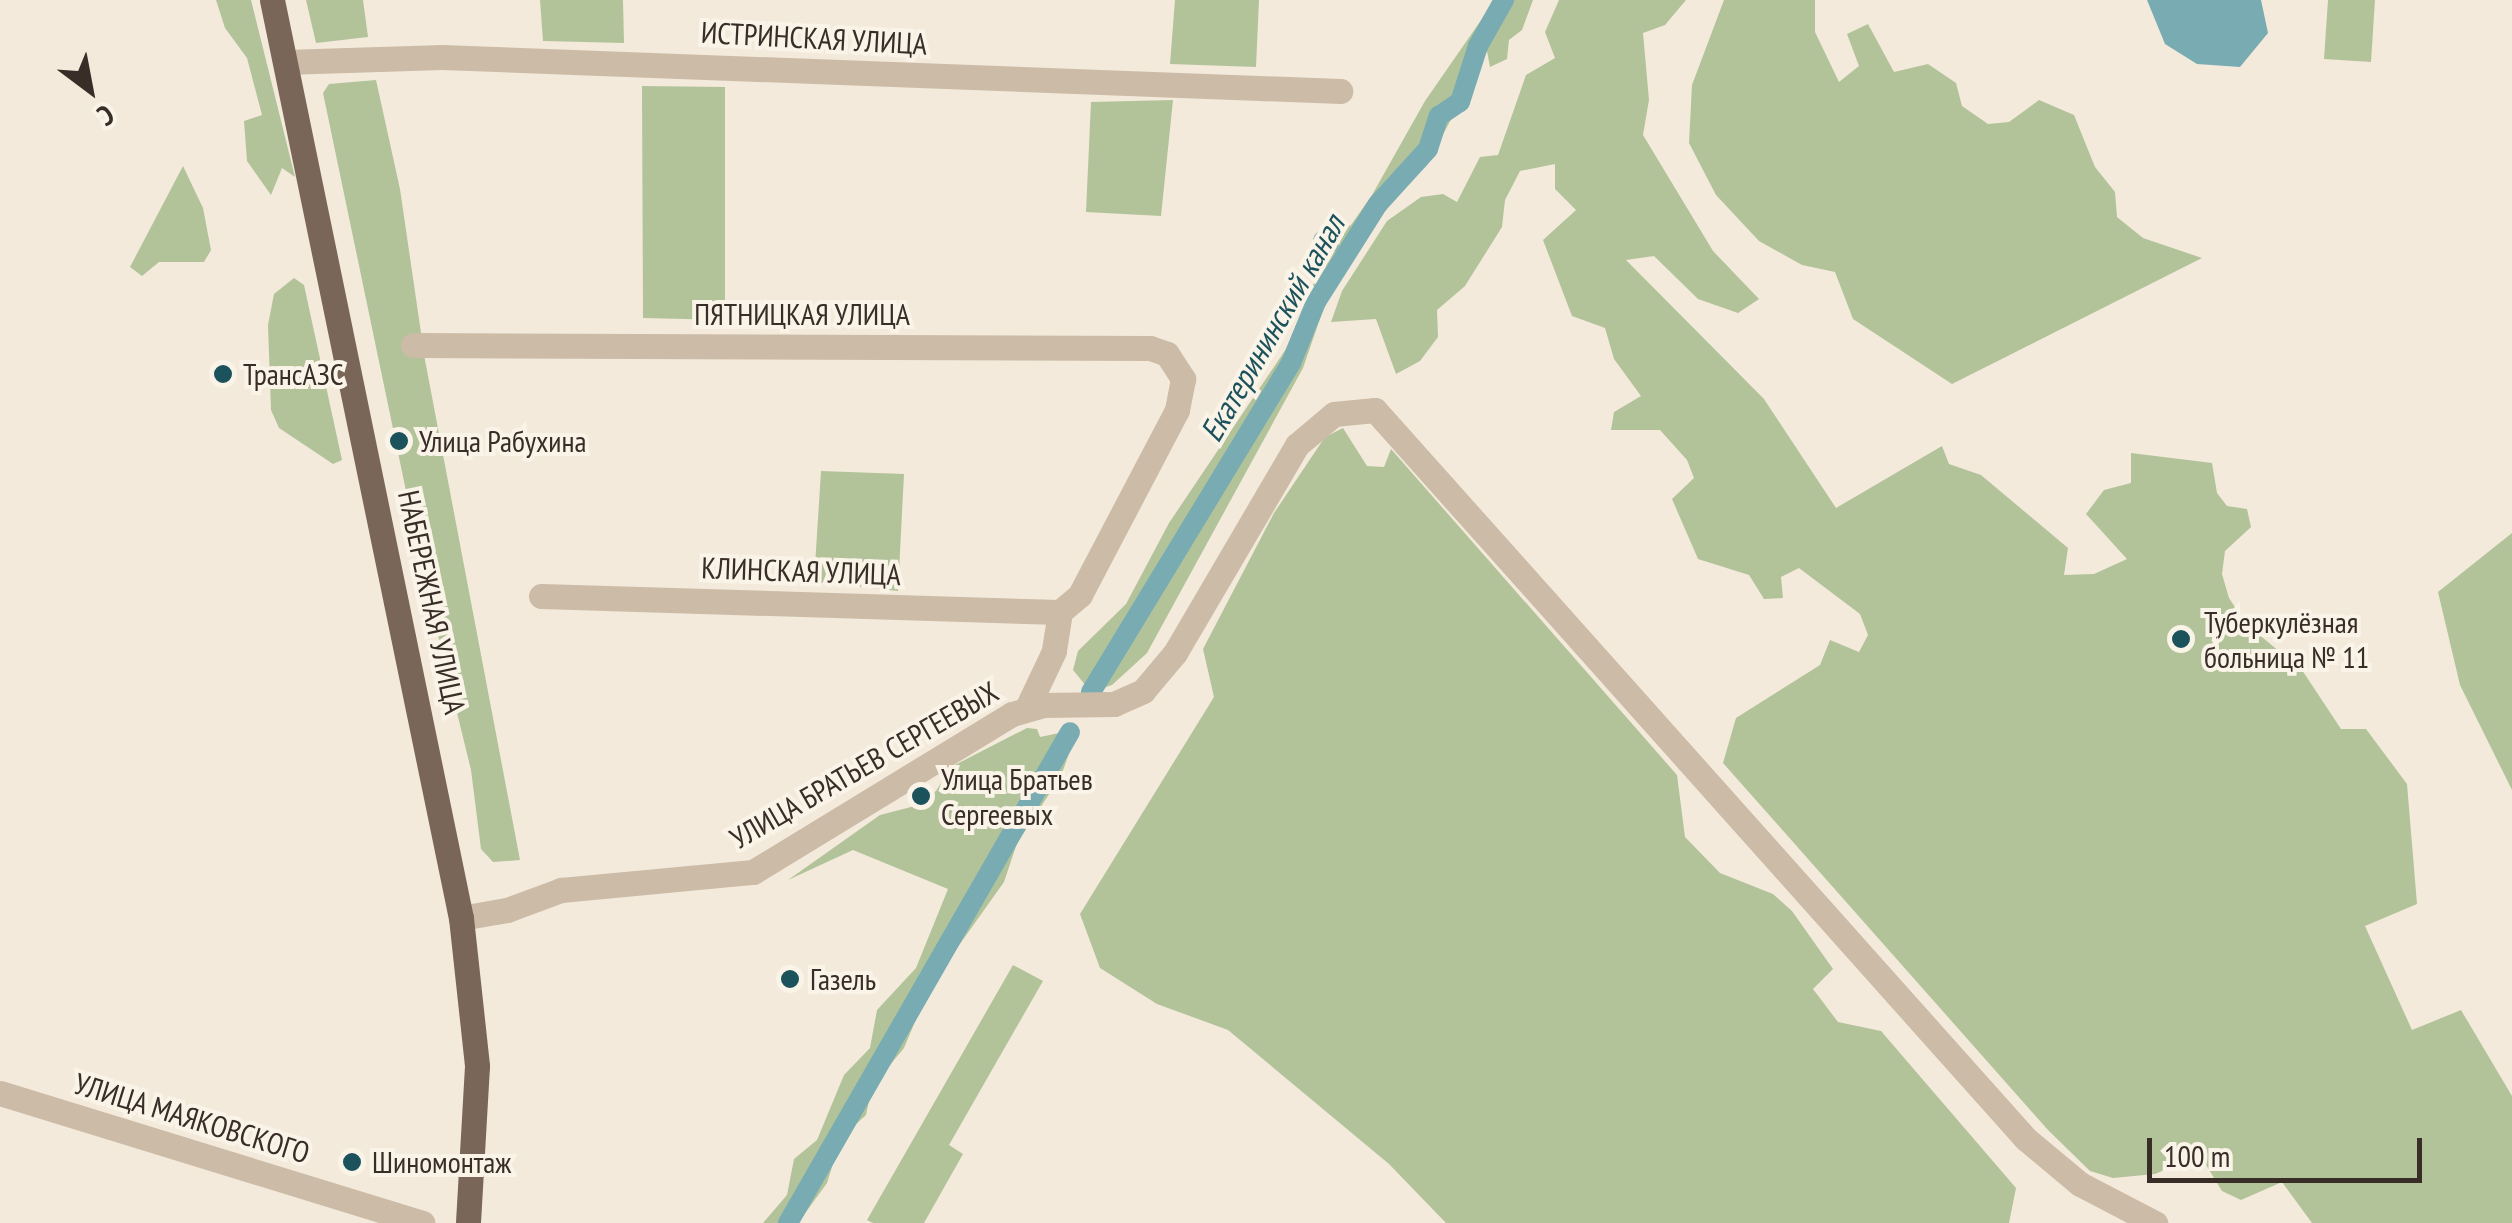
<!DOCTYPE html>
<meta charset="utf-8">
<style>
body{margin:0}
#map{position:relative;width:2512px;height:1223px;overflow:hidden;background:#f3eadb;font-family:"PT Sans Narrow",sans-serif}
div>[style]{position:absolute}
.green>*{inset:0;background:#b2c39a}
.water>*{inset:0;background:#78abb2}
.round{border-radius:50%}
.canal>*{height:20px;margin:-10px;padding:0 10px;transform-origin:10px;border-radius:10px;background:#78abb2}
.minor>*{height:25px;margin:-12.5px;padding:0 12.5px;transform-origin:12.5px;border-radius:12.5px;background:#ccbba6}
.major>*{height:25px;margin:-12.5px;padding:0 12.5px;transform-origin:12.5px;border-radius:12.5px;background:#7a6658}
.dots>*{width:28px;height:28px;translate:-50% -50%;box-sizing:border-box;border:5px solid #faf3e8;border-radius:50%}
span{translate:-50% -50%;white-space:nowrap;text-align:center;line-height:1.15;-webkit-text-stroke:8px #faf3e8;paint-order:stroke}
.street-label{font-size:30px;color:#382e27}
.poi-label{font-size:30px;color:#382e27}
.left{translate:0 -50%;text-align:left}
.water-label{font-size:32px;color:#1b525b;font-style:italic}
.north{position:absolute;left:40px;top:40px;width:100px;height:100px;-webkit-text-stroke:8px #faf3e8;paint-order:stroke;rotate:148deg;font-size:28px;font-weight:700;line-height:40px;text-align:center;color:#382e27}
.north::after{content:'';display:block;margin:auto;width:35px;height:45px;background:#382e27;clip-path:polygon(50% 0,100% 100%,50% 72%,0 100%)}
.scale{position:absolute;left:2147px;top:1138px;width:275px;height:45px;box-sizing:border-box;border:5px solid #382e27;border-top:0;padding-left:12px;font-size:30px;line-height:35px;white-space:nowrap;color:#382e27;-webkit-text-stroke:8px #faf3e8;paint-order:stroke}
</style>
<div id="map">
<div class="green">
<div style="clip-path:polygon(216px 0,251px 0,295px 177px,282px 168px,271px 195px,247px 161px,244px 121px,262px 115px,247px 58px,225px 28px)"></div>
<div style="clip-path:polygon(306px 0,363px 0,368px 37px,316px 43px)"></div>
<div style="clip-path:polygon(540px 0,623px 0,624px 43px,543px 41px)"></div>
<div style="clip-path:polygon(1175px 0,1259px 0,1256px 67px,1170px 64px)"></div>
<div style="clip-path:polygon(1495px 0,1533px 0,1522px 30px,1509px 40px,1507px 59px,1490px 67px,1487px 51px,1427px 165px,1379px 214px,1333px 281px,1303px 368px,1147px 653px,1112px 685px,1091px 692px,1073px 670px,1078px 651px,1126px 604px,1169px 523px,1286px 349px,1325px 257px,1340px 243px,1334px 231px,1351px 225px,1372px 195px,1425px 101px)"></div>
<div style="clip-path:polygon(1559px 0,1686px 0,1665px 25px,1643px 33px,1649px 100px,1643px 135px,1713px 251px,1759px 299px,1738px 313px,1698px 299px,1654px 256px,1626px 260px,1764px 399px,1836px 508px,1942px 446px,1949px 464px,1981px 475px,2068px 548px,2064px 575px,2094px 574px,2127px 559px,2086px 514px,2104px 490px,2131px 483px,2131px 453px,2212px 463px,2217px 493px,2227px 506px,2247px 509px,2251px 527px,2225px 551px,2222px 574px,2229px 598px,2246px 624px,2302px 670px,2341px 729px,2366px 729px,2407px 784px,2417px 904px,2365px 926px,2412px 1030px,2461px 1010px,2512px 1096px,2512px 1223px,2312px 1223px,2282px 1182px,2241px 1200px,2222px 1191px,2200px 1155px,2155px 1174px,2113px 1178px,2090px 1171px,2048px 1130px,1723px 763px,1736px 718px,1820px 665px,1830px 640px,1859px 652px,1868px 635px,1860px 614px,1799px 568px,1781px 577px,1783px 598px,1764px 599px,1749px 575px,1698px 559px,1672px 499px,1694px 478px,1687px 460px,1660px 430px,1611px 430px,1614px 412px,1641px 396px,1614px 359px,1605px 328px,1572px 316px,1543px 240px,1576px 210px,1555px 189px,1555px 164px,1520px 171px,1505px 200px,1502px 227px,1465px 286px,1437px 310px,1438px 337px,1420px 361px,1396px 374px,1376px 319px,1331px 322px,1342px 291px,1387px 221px,1421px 197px,1443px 194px,1457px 202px,1480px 157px,1498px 155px,1526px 75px,1555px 58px,1545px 32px)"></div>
<div style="clip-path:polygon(1724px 0,1815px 0,1815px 32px,1839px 82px,1859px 66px,1847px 34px,1868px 24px,1894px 72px,1928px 64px,1956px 83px,1962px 106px,1988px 124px,2009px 122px,2039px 100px,2074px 115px,2095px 167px,2115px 192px,2117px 217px,2143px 238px,2202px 258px,1952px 384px,1853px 319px,1835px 272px,1802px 265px,1759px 241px,1716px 195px,1689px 143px,1692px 85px)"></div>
<div style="clip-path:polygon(2328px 0,2375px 0,2371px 62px,2324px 59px)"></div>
<div style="clip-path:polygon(376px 80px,400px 189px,425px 360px,520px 860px,493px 862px,481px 849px,471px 770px,425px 582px,323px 93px,329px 84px)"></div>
<div style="clip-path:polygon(642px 86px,725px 87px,725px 320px,643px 318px)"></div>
<div style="clip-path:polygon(1173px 100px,1161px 216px,1086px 212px,1091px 102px)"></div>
<div style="clip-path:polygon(183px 166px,203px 208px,211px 250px,204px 262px,159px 262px,142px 276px,130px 267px)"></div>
<div style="clip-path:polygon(294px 278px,304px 285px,342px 460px,333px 464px,279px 428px,271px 410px,268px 325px,274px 294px)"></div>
<div style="clip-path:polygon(1343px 428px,1367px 466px,1384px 467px,1391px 449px,1677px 775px,1685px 837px,1720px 873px,1773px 894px,1792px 911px,1833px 969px,1813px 989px,1838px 1022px,1881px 1031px,2016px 1188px,2009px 1223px,1446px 1223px,1389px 1164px,1228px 1030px,1157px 1004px,1100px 968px,1080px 914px,1214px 697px,1203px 649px,1274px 513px,1325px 437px)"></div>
<div style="clip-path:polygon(821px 471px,904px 474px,898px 591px,814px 582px)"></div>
<div style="clip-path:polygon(2512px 533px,2512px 790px,2460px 685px,2438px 592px)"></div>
<div style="clip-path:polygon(1027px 728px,1037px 729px,1040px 737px,1064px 732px,1075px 737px,1061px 776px,1017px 843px,1004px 882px,930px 986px,904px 1048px,872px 1087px,866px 1115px,841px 1138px,827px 1183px,798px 1223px,763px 1223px,787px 1195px,794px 1159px,817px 1140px,844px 1075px,870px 1048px,877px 1010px,916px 968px,948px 889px,853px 850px,788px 880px,880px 815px,911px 807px,936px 791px,951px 767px)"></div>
<div style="clip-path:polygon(1013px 965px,1043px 981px,949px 1145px,963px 1154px,924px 1223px,873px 1223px,867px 1220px)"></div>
</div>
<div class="water">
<div style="clip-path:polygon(2147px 0,2261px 0,2268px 33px,2240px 67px,2197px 64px,2165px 44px)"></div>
<div class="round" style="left:1313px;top:229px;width:26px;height:26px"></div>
</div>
<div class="canal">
<div style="left:1091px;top:692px;width:385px;rotate:-58.7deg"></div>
<div style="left:1291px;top:363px;width:66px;rotate:-67.7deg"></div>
<div style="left:1316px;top:302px;width:116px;rotate:-57.7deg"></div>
<div style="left:1378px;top:204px;width:74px;rotate:-47.7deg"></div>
<div style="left:1428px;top:149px;width:35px;rotate:-72deg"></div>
<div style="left:1439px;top:116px;width:25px;rotate:-34deg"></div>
<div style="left:1460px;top:102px;width:59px;rotate:-72.2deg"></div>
<div style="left:1478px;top:46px;width:53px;rotate:-60.5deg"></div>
<div style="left:788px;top:1223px;width:566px;rotate:-60.13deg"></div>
</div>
<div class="minor">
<div style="left:285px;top:62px;width:157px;rotate:-1.8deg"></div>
<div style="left:442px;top:57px;width:899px;rotate:2.17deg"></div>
<div style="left:413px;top:345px;width:737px;rotate:0.23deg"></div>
<div style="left:1150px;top:348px;width:18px;rotate:19deg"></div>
<div style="left:1167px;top:354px;width:30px;rotate:57deg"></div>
<div style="left:1183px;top:379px;width:32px;rotate:101deg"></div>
<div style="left:1177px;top:410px;width:209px;rotate:117.7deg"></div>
<div style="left:1080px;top:595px;width:26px;rotate:140deg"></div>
<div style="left:1060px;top:612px;width:39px;rotate:99deg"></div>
<div style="left:1054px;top:651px;width:63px;rotate:115.3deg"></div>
<div style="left:541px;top:596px;width:519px;rotate:1.77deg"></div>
<div style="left:461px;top:918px;width:47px;rotate:-9.9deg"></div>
<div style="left:507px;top:910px;width:58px;rotate:-20.3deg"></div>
<div style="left:561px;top:890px;width:193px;rotate:-5.4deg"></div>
<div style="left:753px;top:872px;width:303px;rotate:-31.4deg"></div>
<div style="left:1012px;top:714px;width:32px;rotate:-16deg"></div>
<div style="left:1043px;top:705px;width:71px;rotate:-0.8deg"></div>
<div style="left:1114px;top:704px;width:32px;rotate:-24deg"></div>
<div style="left:1143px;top:691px;width:50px;rotate:-49.9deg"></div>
<div style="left:1175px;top:653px;width:241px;rotate:-59.6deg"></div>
<div style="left:1297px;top:445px;width:48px;rotate:-40deg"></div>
<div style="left:1334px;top:414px;width:41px;rotate:-5.6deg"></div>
<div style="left:1375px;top:410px;width:977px;rotate:48.24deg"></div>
<div style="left:2026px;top:1139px;width:70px;rotate:39.8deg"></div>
<div style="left:2080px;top:1184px;width:85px;rotate:27.5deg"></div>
<div style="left:0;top:1093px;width:442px;rotate:17.1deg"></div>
</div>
<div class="major">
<div style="left:272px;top:0;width:937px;rotate:78.37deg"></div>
<div style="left:461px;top:918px;width:149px;rotate:83.8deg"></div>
<div style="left:477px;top:1066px;width:157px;rotate:93.3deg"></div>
</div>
<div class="dots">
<div style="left:223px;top:374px;background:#1b525b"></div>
<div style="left:399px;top:441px;background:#1b525b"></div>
<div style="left:2181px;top:639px;background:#1b525b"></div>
<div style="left:921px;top:796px;background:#1b525b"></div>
<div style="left:790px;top:979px;background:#1b525b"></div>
<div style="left:352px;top:1162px;background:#1b525b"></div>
</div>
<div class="street-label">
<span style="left:814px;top:38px;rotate:3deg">ИСТРИНСКАЯ УЛИЦА</span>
<span style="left:802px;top:314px">ПЯТНИЦКАЯ УЛИЦА</span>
<span style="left:801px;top:571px;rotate:2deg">КЛИНСКАЯ УЛИЦА</span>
<span style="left:432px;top:602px;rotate:78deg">НАБЕРЕЖНАЯ УЛИЦА</span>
<span style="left:864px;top:765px;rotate:-30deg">УЛИЦА БРАТЬЕВ СЕРГЕЕВЫХ</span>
<span style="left:192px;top:1118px;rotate:17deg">УЛИЦА МАЯКОВСКОГО</span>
</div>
<div class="poi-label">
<span class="left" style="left:243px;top:374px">ТрансАЗС</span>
<span class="left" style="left:419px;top:441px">Улица Рабухина</span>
<span class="left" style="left:2204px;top:639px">Туберкулёзная<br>больница № 11</span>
<span class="left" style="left:941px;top:796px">Улица Братьев<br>Сергеевых</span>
<span class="left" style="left:810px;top:979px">Газель</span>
<span class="left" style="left:372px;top:1162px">Шиномонтаж</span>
</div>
<div class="water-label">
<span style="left:1272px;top:328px;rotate:-60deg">Екатерининский канал</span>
</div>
<div class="north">С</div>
<div class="scale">100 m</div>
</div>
